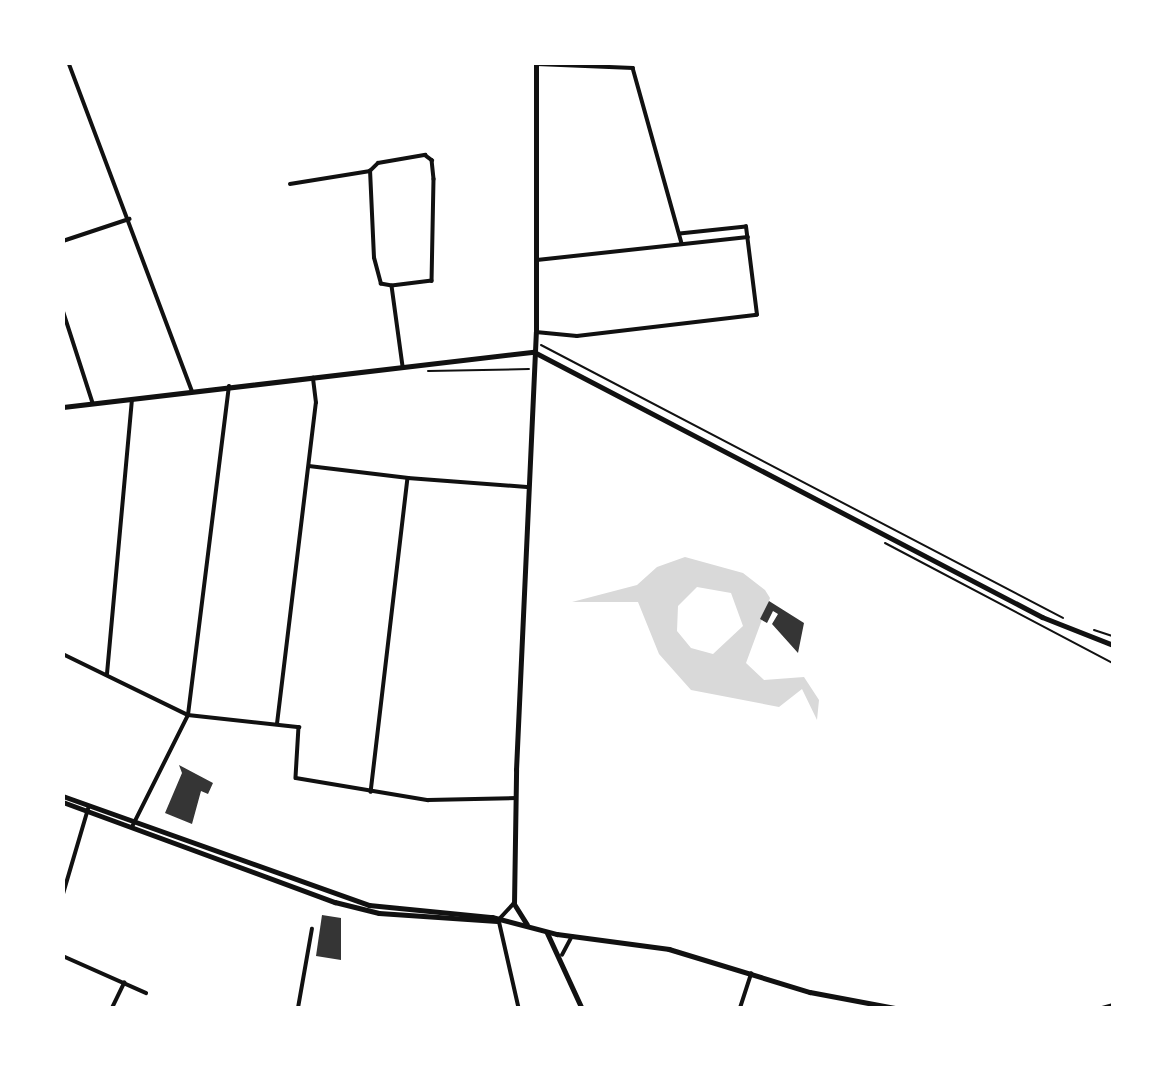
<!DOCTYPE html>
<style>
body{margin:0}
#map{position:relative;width:1176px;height:1071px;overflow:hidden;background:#fff;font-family:"Alegreya Sans",sans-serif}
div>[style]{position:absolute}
.water>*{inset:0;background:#d9d9d9}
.building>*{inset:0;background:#353535}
.path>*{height:2px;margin:-1px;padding:0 1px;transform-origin:1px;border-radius:1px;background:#111}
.minor>*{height:3.5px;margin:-1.75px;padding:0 1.75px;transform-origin:1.75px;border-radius:1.75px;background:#111}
.tertiary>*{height:4.5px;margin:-2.25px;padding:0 2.25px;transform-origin:2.25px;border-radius:2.25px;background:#111}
.secondary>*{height:5px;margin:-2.5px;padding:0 2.5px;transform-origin:2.5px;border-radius:2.5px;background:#111}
span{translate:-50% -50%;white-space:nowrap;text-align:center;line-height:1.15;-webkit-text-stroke:7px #fff;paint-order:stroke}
.frame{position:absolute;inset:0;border:65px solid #fff;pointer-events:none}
</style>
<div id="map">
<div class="water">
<div style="clip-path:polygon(evenodd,685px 557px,743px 573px,765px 590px,770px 598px,746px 663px,764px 680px,804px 677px,819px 700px,817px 720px,802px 689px,779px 707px,691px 690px,659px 654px,638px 602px,572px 602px,637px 585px,657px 567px,685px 557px,697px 587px,731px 593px,743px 626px,713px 654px,691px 648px,677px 631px,678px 606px,697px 587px)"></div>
</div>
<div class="building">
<div style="clip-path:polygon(769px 601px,804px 623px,798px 653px,772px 624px,778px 614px,773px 611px,767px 623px,760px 619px)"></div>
<div style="clip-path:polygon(179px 765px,213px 783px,208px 794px,201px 791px,192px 824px,165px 813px,182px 773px)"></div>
<div style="clip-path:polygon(322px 915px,341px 918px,341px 960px,316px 956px)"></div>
</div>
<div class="path">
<div style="left:541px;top:345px;width:589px;rotate:27.61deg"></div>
<div style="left:428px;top:371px;width:101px;rotate:-1.1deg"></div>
<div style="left:885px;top:543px;width:258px;rotate:27.8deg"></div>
<div style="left:1094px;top:630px;width:20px;rotate:18deg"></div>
</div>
<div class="minor">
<div style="left:69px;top:63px;width:350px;rotate:69.4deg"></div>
<div style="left:537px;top:64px;width:96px;rotate:2.4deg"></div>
<div style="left:633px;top:68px;width:182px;rotate:74.4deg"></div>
<div style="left:290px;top:184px;width:81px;rotate:-9.2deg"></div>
<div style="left:63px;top:241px;width:70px;rotate:-18.4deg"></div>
<div style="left:537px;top:260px;width:212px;rotate:-6.2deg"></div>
<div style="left:392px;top:286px;width:11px;rotate:-170deg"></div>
<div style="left:381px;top:284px;width:27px;rotate:-105deg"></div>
<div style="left:374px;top:258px;width:87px;rotate:-92.6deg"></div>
<div style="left:370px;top:171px;width:11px;rotate:-45deg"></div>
<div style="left:378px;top:163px;width:48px;rotate:-9.7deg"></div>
<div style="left:425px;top:155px;width:9px;rotate:36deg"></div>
<div style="left:432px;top:160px;width:19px;rotate:84deg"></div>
<div style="left:434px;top:179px;width:102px;rotate:91.1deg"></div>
<div style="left:432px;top:281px;width:40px;rotate:172.9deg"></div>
<div style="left:392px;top:286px;width:81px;rotate:82.2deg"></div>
<div style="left:63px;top:310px;width:98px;rotate:72.1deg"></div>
<div style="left:536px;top:332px;width:41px;rotate:5.6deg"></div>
<div style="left:577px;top:336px;width:181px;rotate:-6.7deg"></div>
<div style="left:757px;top:315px;width:89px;rotate:-97.1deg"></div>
<div style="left:746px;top:227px;width:66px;rotate:173.9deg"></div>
<div style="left:309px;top:466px;width:100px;rotate:6.9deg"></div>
<div style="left:408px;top:478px;width:316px;rotate:96.7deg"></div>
<div style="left:408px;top:478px;width:119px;rotate:4.3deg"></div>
<div style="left:63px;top:654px;width:139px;rotate:26deg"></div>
<div style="left:188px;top:715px;width:112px;rotate:6.2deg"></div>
<div style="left:299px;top:727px;width:51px;rotate:93.4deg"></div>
<div style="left:296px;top:778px;width:134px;rotate:9.5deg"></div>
<div style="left:428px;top:800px;width:88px;rotate:-1.3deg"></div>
<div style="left:107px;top:674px;width:275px;rotate:-84.8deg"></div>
<div style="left:277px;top:724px;width:323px;rotate:-83.1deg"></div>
<div style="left:316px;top:403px;width:25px;rotate:-97deg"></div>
<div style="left:132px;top:827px;width:125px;rotate:-63.4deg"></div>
<div style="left:188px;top:715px;width:331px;rotate:-82.9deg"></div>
<div style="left:63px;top:894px;width:89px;rotate:-73.6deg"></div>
<div style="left:514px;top:904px;width:22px;rotate:133deg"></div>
<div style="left:499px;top:920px;width:90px;rotate:77.2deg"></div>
<div style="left:562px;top:955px;width:21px;rotate:-62deg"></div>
<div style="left:63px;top:956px;width:91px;rotate:24deg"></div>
<div style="left:112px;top:1008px;width:28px;rotate:-64deg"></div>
<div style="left:298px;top:1008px;width:80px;rotate:-80deg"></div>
<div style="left:740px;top:1008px;width:36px;rotate:-72deg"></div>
</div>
<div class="tertiary">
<div style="left:63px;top:796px;width:325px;rotate:19.6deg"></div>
<div style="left:369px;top:905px;width:124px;rotate:5.6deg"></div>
<div style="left:492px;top:917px;width:67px;rotate:14.7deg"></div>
<div style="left:557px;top:934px;width:113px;rotate:7.6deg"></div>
<div style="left:669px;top:949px;width:147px;rotate:17deg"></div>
<div style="left:810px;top:992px;width:86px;rotate:10.7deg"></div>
<div style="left:63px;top:802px;width:290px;rotate:20.2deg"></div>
<div style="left:335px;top:902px;width:45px;rotate:14deg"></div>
<div style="left:379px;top:913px;width:118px;rotate:3.9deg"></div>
<div style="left:527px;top:925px;width:25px;rotate:-122deg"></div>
<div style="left:514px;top:904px;width:134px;rotate:-89.1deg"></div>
<div style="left:516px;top:770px;width:438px;rotate:-87.4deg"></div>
<div style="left:536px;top:332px;width:269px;rotate:-90deg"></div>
<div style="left:547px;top:932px;width:84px;rotate:65.3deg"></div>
<div style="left:1102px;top:1008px;width:11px;rotate:-15deg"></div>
</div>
<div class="secondary">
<div style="left:63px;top:407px;width:474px;rotate:-6.7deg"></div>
<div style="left:534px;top:352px;width:573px;rotate:27.55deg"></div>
<div style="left:1042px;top:617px;width:76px;rotate:21.5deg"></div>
</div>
<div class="frame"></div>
</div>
